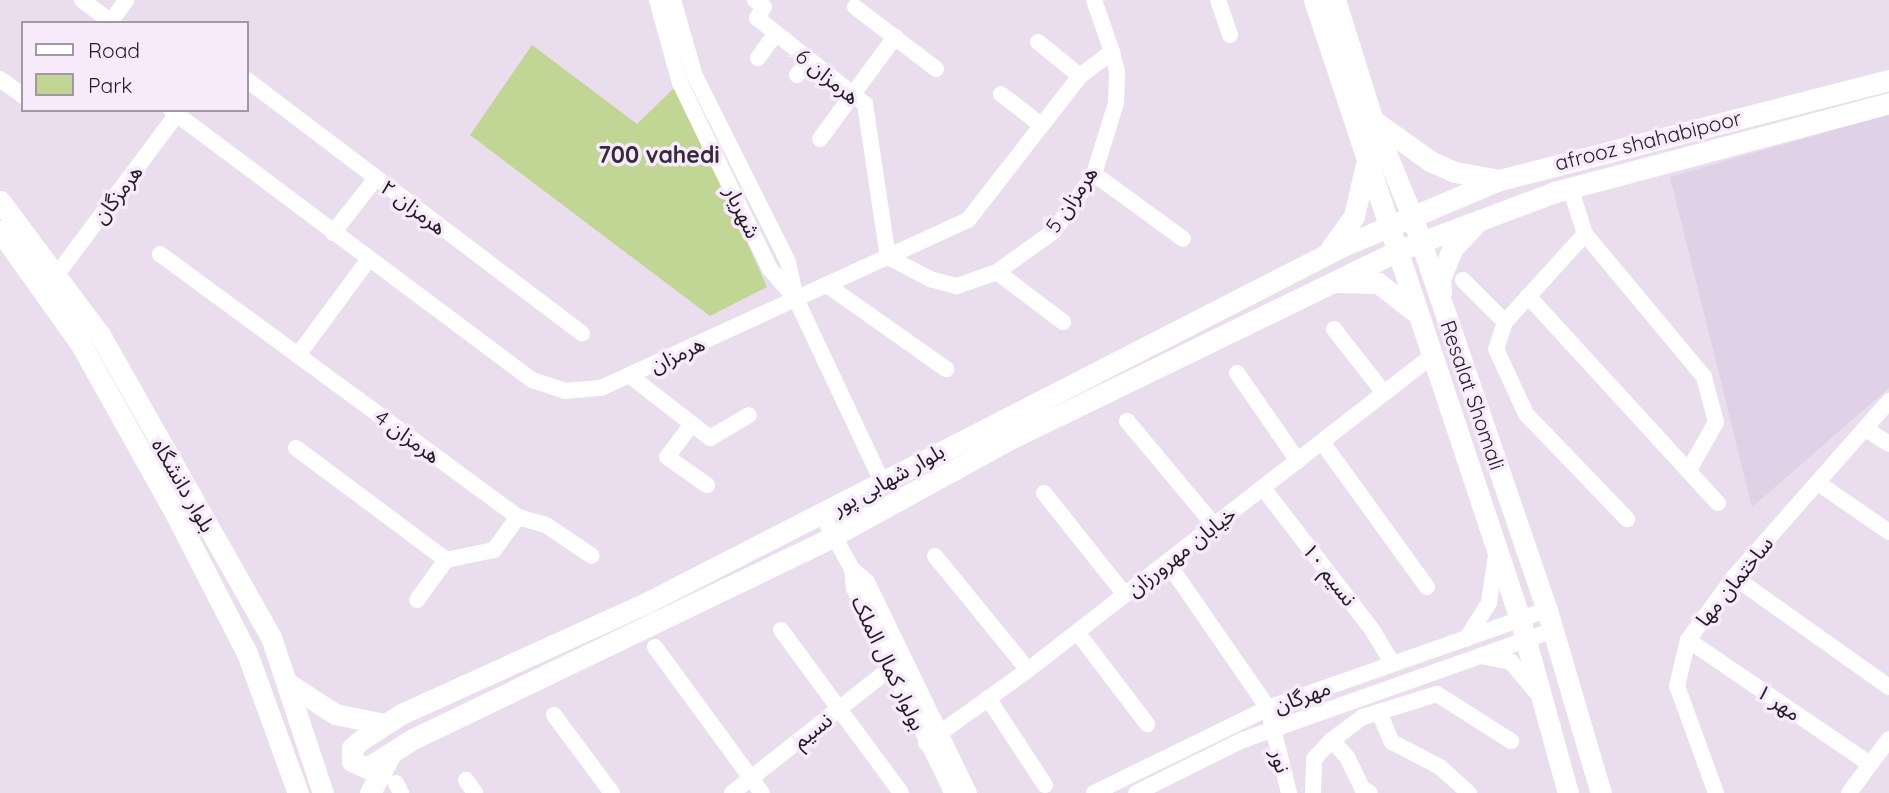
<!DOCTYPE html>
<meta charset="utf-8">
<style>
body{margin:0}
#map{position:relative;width:1889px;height:793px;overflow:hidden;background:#eadeee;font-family:Quicksand,"Noto Sans Arabic",sans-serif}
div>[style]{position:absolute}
.built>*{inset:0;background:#e1d1e7}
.green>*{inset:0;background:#c1d594}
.minor>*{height:16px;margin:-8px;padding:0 8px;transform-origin:8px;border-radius:8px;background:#fff}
.major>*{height:21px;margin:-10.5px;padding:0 10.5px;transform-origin:10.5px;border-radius:10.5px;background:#fff}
span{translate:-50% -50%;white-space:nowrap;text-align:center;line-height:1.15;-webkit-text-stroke:7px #f7ebfb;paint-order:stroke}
.street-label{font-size:21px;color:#201c22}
.neighbourhood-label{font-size:23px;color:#362c39;font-weight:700}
.legend{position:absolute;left:21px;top:21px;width:228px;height:91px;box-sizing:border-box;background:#f7ebfb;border:2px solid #a198a4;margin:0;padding:9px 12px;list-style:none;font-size:21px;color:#201c22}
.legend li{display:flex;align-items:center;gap:14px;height:35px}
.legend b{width:35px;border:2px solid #a198a4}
</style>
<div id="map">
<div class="built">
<div style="clip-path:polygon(1889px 114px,1889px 388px,1752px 507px,1670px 177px)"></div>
</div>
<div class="green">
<div style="clip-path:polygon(532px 45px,637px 124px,677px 85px,767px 287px,710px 316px,470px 135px)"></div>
</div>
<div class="minor">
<div style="left:82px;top:0;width:35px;rotate:37deg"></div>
<div style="left:657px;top:0;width:86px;rotate:74.5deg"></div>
<div style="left:680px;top:83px;width:207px;rotate:64.2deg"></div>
<div style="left:770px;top:269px;width:37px;rotate:49deg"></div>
<div style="left:673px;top:0;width:79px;rotate:73.9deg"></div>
<div style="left:695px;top:76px;width:208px;rotate:63.4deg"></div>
<div style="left:788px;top:262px;width:38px;rotate:78deg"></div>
<div style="left:796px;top:299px;width:200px;rotate:64.8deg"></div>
<div style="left:755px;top:0;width:11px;rotate:38deg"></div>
<div style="left:764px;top:7px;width:13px;rotate:122deg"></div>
<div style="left:757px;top:18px;width:138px;rotate:38.5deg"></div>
<div style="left:865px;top:104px;width:155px;rotate:81.5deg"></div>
<div style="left:888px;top:257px;width:47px;rotate:27.6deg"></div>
<div style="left:930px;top:279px;width:28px;rotate:15deg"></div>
<div style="left:957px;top:286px;width:42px;rotate:-19.3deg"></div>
<div style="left:997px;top:272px;width:70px;rotate:-35.7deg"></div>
<div style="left:1054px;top:231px;width:70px;rotate:-54.9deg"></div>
<div style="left:1094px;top:174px;width:74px;rotate:-72.8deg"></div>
<div style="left:1116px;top:103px;width:32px;rotate:-88deg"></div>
<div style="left:1117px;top:71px;width:20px;rotate:-105deg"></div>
<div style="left:1218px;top:0;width:37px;rotate:71deg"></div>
<div style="left:855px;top:7px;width:102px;rotate:37.4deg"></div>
<div style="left:110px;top:23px;width:28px;rotate:-55deg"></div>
<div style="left:1038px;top:42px;width:54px;rotate:39deg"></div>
<div style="left:758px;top:58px;width:31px;rotate:-54deg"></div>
<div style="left:797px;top:75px;width:19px;rotate:-51deg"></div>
<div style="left:0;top:79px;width:29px;rotate:36deg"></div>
<div style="left:247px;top:80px;width:420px;rotate:37.1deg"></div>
<div style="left:1001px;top:94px;width:51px;rotate:37.8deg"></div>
<div style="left:171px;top:110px;width:451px;rotate:36.8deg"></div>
<div style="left:532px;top:380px;width:35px;rotate:18deg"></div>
<div style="left:565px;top:391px;width:36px;rotate:-5deg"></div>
<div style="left:601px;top:388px;width:404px;rotate:-24.6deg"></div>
<div style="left:968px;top:220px;width:182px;rotate:-52.1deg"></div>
<div style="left:1080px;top:76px;width:40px;rotate:-37deg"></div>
<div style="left:1112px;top:52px;width:55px;rotate:-109.1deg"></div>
<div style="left:820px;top:139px;width:127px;rotate:-53.7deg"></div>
<div style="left:1094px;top:174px;width:110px;rotate:36.1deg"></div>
<div style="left:1570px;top:187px;width:49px;rotate:72.3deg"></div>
<div style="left:1585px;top:234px;width:186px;rotate:50.2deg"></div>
<div style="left:1704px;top:377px;width:47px;rotate:75.1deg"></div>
<div style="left:1716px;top:422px;width:55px;rotate:119.4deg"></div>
<div style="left:333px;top:233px;width:70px;rotate:-52deg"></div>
<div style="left:1585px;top:234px;width:119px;rotate:132.3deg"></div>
<div style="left:1505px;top:322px;width:28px;rotate:108deg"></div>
<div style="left:1496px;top:349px;width:72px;rotate:65.2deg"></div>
<div style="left:1526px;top:414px;width:146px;rotate:46.1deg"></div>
<div style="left:160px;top:254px;width:444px;rotate:36.3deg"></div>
<div style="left:518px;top:517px;width:29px;rotate:16deg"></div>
<div style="left:546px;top:525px;width:55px;rotate:34deg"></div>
<div style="left:997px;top:272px;width:83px;rotate:37.1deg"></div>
<div style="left:58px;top:273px;width:199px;rotate:-53.2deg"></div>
<div style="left:1463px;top:280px;width:59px;rotate:45deg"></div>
<div style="left:827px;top:285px;width:146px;rotate:35.2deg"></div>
<div style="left:1528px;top:296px;width:281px;rotate:47.5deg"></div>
<div style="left:1334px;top:329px;width:81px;rotate:52deg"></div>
<div style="left:298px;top:355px;width:119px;rotate:-53.5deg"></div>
<div style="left:1237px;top:373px;width:107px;rotate:55.3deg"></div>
<div style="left:629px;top:375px;width:103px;rotate:37.9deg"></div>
<div style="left:710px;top:438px;width:45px;rotate:-30.5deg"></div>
<div style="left:1127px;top:421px;width:136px;rotate:50.1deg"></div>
<div style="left:692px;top:424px;width:41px;rotate:127.1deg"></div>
<div style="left:667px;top:457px;width:49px;rotate:35deg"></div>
<div style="left:1866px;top:429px;width:27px;rotate:33deg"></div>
<div style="left:1322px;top:442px;width:179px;rotate:54.1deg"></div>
<div style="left:296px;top:448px;width:187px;rotate:36.7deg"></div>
<div style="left:1818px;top:483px;width:86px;rotate:34.6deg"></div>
<div style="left:1263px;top:488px;width:177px;rotate:52.4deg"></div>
<div style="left:1371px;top:628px;width:42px;rotate:58.6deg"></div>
<div style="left:1044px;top:493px;width:130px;rotate:51.5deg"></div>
<div style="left:822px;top:515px;width:62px;rotate:60.9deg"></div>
<div style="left:852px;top:569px;width:19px;rotate:84deg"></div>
<div style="left:854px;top:588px;width:227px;rotate:64.4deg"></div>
<div style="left:935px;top:556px;width:147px;rotate:50.8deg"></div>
<div style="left:1167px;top:562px;width:178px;rotate:55.3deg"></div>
<div style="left:1268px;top:708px;width:88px;rotate:76.1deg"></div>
<div style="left:852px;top:569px;width:20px;rotate:41deg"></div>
<div style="left:867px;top:582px;width:234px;rotate:64.2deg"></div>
<div style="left:1734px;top:577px;width:190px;rotate:35.4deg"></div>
<div style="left:417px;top:600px;width:49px;rotate:-54.1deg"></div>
<div style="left:446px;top:560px;width:49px;rotate:-11.8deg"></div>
<div style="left:494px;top:550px;width:41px;rotate:-54deg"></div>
<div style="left:781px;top:630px;width:202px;rotate:53.6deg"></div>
<div style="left:1077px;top:632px;width:116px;rotate:52.7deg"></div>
<div style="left:1466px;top:639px;width:43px;rotate:-57.4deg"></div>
<div style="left:1489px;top:603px;width:49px;rotate:-81.7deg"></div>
<div style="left:1688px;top:640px;width:220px;rotate:34.3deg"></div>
<div style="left:655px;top:647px;width:181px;rotate:53.8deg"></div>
<div style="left:1481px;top:656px;width:31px;rotate:11deg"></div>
<div style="left:1511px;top:662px;width:38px;rotate:50deg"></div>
<div style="left:988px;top:698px;width:104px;rotate:56.8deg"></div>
<div style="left:1379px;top:712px;width:33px;rotate:67deg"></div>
<div style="left:1392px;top:742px;width:54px;rotate:27.5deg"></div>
<div style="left:1440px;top:767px;width:39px;rotate:42deg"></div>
<div style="left:554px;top:715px;width:97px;rotate:53.4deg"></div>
<div style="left:1332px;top:740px;width:23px;rotate:49deg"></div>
<div style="left:1347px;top:757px;width:34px;rotate:64deg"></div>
<div style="left:1362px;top:788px;width:9px;rotate:32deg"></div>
<div style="left:926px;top:743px;width:125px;rotate:-35.6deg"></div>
<div style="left:1028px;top:670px;width:513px;rotate:-37.87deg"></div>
<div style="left:466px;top:780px;width:16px;rotate:55deg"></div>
<div style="left:396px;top:783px;width:11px;rotate:63deg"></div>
<div style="left:732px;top:793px;width:204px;rotate:-38.2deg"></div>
<div style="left:1094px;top:793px;width:194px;rotate:-26deg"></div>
<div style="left:1268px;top:708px;width:296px;rotate:-19.4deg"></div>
<div style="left:1136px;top:793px;width:119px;rotate:-26.4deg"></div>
<div style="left:1243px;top:740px;width:329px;rotate:-19.5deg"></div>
<div style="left:1313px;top:793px;width:34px;rotate:-88deg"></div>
<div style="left:1314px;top:759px;width:26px;rotate:-47deg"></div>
<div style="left:1332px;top:740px;width:39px;rotate:-37deg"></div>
<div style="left:1363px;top:717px;width:77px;rotate:-17.3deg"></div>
<div style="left:1437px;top:694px;width:88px;rotate:32.4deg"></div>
<div style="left:1716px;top:793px;width:114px;rotate:-110deg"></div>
<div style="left:1677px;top:686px;width:47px;rotate:-76.6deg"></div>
<div style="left:1688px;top:640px;width:78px;rotate:-53.9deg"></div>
<div style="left:1734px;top:577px;width:235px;rotate:-48.6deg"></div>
<div style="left:1849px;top:793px;width:67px;rotate:-53.5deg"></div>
</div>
<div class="major">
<div style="left:1314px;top:0;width:652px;rotate:71.59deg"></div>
<div style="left:1520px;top:619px;width:180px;rotate:74.6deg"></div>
<div style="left:1335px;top:0;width:127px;rotate:72.6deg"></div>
<div style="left:1373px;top:121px;width:103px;rotate:67.7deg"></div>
<div style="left:1412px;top:216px;width:416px;rotate:71.1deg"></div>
<div style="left:1547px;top:610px;width:191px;rotate:73.6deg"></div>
<div style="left:1889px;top:80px;width:403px;rotate:165.6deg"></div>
<div style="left:1499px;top:180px;width:167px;rotate:157.1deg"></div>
<div style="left:1345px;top:245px;width:785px;rotate:152.88deg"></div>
<div style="left:646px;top:603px;width:267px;rotate:155.6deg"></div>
<div style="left:403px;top:713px;width:50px;rotate:147.3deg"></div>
<div style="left:361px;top:740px;width:12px;rotate:138deg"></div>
<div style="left:352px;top:748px;width:13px;rotate:90deg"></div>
<div style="left:352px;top:761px;width:17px;rotate:25deg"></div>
<div style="left:367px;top:768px;width:54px;rotate:-32.2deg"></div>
<div style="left:413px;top:739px;width:458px;rotate:-25.7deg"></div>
<div style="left:826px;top:540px;width:203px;rotate:-28.8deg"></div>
<div style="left:1004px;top:442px;width:437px;rotate:-25.9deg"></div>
<div style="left:1397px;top:251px;width:169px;rotate:-20.5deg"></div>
<div style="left:1555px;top:192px;width:346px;rotate:-14.9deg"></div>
<div style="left:1374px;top:121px;width:69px;rotate:35.5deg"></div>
<div style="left:1430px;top:161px;width:27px;rotate:24deg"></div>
<div style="left:1455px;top:172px;width:45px;rotate:10.3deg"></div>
<div style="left:0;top:201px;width:167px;rotate:53.3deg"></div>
<div style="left:100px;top:335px;width:347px;rotate:60.5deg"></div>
<div style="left:271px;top:637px;width:164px;rotate:71.6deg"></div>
<div style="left:0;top:231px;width:138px;rotate:54.5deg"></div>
<div style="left:80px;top:343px;width:197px;rotate:60.8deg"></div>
<div style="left:176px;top:515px;width:155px;rotate:62.8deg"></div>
<div style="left:247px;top:653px;width:149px;rotate:70deg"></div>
<div style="left:1331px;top:248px;width:39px;rotate:-54deg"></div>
<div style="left:1354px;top:216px;width:53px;rotate:-77deg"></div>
<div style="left:1337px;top:282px;width:41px;rotate:1.4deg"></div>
<div style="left:1378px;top:283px;width:49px;rotate:37.6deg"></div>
<div style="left:1441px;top:292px;width:13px;rotate:-94deg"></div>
<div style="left:1440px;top:279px;width:32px;rotate:-68deg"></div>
<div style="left:1452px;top:249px;width:34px;rotate:-47deg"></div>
<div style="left:289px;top:684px;width:55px;rotate:33.1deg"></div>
<div style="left:335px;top:714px;width:50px;rotate:11.5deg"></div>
<div style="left:370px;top:793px;width:43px;rotate:-62.2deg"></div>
</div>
<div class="street-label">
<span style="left:828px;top:76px;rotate:39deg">هرمزان 6</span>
<span style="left:1648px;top:140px;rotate:-14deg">afrooz shahabipoor</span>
<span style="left:117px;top:194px;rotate:-53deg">هرمزگان</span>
<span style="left:1071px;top:199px;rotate:-56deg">هرمزان 5</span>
<span style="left:414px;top:207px;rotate:37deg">هرمزان ۲</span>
<span style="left:743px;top:212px;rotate:64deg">شهریار</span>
<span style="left:677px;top:354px;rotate:-25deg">هرمزان</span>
<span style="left:1473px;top:395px;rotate:71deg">Resalat Shomali</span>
<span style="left:408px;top:436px;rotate:36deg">هرمزان 4</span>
<span style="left:888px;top:479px;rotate:-29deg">بلوار شهابی پور</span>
<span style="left:184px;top:485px;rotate:60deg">بلوار دانشگاه</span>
<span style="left:1181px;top:551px;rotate:-38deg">خیابان مهرورزان</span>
<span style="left:1330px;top:574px;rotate:52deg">نسیم ۱۰</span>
<span style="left:1734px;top:581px;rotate:-51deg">ساختمان مها</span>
<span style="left:889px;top:663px;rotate:65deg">بولوار کمال الملک</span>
<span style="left:1302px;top:696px;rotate:-20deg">مهرگان</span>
<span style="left:1779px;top:702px;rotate:34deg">مهر ۱</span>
<span style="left:812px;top:730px;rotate:-38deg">نسیم</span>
<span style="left:1281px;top:761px;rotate:75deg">نور</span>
</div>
<div class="neighbourhood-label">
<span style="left:659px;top:155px">700 vahedi</span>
</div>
<ul class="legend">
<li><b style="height:9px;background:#fff"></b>Road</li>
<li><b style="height:19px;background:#c1d594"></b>Park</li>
</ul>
</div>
